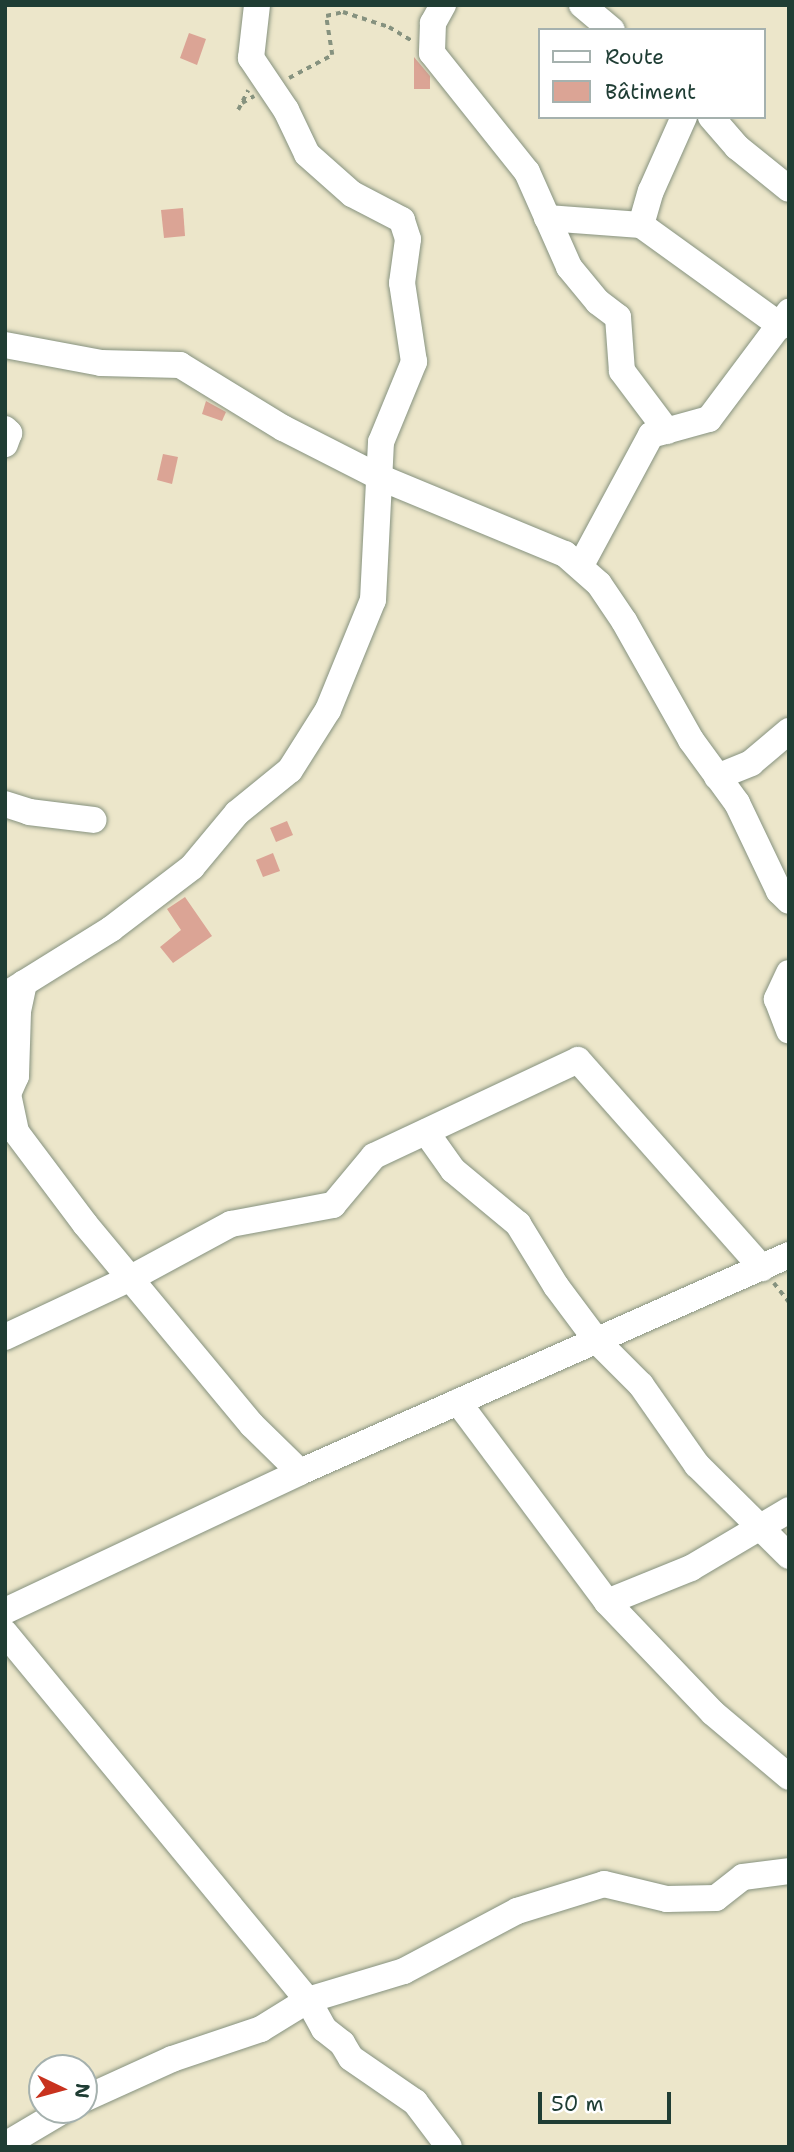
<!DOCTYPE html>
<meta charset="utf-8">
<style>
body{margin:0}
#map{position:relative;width:794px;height:2152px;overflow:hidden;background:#ece6ca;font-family:"Shantell Sans",sans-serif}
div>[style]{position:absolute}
.building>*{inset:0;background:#dba495}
.path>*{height:3.5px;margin-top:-1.75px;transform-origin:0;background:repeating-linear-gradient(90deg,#86927f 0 5px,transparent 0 10px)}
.roads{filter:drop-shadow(0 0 2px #86927f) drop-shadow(0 0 2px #86927f)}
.minor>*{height:26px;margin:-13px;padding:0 13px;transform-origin:13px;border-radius:13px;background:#fff}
span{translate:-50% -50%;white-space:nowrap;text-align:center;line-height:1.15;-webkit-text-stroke:7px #fff;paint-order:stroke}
.frame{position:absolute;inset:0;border:7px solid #1f3d34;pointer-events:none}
.legend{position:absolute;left:538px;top:28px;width:228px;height:91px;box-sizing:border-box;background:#fff;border:2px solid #a5b1ae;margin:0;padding:9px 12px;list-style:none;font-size:21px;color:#1f3d34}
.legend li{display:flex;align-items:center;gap:14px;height:35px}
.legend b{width:35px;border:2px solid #a5b1ae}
.north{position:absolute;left:28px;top:2054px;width:70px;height:70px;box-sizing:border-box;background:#fff;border:2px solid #a5b1ae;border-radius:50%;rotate:95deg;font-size:19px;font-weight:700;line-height:28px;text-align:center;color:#1f3d34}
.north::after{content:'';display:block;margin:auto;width:24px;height:32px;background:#c8321e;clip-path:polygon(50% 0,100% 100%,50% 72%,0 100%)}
.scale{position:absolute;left:538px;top:2092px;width:133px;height:32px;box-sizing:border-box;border:4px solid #1f3d34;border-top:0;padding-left:9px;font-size:21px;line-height:24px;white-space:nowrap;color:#1f3d34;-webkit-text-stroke:5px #fff;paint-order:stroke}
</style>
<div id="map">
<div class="building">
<div style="clip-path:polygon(189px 33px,206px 39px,197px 65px,180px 58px)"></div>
<div style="clip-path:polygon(414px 57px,430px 76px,430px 89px,414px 89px)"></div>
<div style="clip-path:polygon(183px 208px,185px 236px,164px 238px,161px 210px)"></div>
<div style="clip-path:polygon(206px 401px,226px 412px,222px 421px,202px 414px)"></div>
<div style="clip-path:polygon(163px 454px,178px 457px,172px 484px,157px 480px)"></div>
<div style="clip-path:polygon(287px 821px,293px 835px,276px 842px,270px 828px)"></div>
<div style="clip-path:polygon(273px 853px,280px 871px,263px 877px,256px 860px)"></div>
<div style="clip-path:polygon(185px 897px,212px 936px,173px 963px,160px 947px,181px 930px,167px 909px)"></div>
</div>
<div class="path">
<div style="left:289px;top:78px;width:49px;rotate:-28.1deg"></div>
<div style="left:332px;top:55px;width:39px;rotate:-99deg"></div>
<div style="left:326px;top:16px;width:17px;rotate:-13deg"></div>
<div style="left:343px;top:12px;width:48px;rotate:18.1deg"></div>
<div style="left:389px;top:27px;width:27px;rotate:31deg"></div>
<div style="left:242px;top:103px;width:14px;rotate:-30deg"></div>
<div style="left:238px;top:110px;width:22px;rotate:-63deg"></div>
<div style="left:774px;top:1283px;width:24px;rotate:52deg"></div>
</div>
<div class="roads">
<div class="minor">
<div style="left:443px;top:5px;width:21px;rotate:119deg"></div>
<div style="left:433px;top:23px;width:30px;rotate:92deg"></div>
<div style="left:432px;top:53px;width:152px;rotate:51.4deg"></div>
<div style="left:527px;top:172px;width:104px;rotate:66.1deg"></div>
<div style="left:569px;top:267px;width:45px;rotate:50.4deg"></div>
<div style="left:598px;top:302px;width:25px;rotate:37deg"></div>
<div style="left:618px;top:317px;width:54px;rotate:85.8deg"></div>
<div style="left:622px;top:371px;width:75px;rotate:53.1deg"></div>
<div style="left:582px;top:5px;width:39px;rotate:40deg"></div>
<div style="left:711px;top:117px;width:40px;rotate:49deg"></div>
<div style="left:737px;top:147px;width:67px;rotate:38.9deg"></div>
<div style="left:547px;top:218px;width:94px;rotate:4.3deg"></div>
<div style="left:641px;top:225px;width:173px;rotate:35.8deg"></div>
<div style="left:641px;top:225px;width:35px;rotate:-74deg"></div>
<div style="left:651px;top:191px;width:81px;rotate:-66deg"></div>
<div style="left:5px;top:345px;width:98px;rotate:10.6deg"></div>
<div style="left:101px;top:363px;width:79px;rotate:1.5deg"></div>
<div style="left:180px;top:365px;width:121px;rotate:31.5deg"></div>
<div style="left:283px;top:428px;width:108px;rotate:27deg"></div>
<div style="left:379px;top:477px;width:201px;rotate:22.5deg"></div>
<div style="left:565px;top:554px;width:45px;rotate:41.4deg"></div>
<div style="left:599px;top:584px;width:45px;rotate:56deg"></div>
<div style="left:624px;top:621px;width:137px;rotate:60.6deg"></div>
<div style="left:691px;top:740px;width:78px;rotate:53.9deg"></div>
<div style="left:737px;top:803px;width:98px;rotate:64.5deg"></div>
<div style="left:779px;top:891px;width:14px;rotate:45deg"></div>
<div style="left:5px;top:429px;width:6px;rotate:45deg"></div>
<div style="left:9px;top:433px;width:12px;rotate:110deg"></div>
<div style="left:581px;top:565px;width:148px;rotate:-61.7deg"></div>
<div style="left:651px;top:435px;width:60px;rotate:-15.4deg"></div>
<div style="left:709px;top:419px;width:134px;rotate:-53.2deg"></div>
<div style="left:717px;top:777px;width:37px;rotate:-22deg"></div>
<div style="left:751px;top:763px;width:50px;rotate:-40.1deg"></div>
<div style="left:5px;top:804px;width:25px;rotate:18deg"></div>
<div style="left:29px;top:812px;width:65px;rotate:7deg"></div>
<div style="left:789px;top:973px;width:29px;rotate:115deg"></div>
<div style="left:777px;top:999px;width:34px;rotate:69deg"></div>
<div style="left:24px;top:983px;width:30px;rotate:102deg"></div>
<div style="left:18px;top:1012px;width:64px;rotate:91.8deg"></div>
<div style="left:16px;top:1076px;width:20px;rotate:114deg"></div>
<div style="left:8px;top:1094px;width:39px;rotate:78deg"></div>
<div style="left:16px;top:1132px;width:115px;rotate:53.1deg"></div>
<div style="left:85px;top:1224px;width:261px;rotate:50.3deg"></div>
<div style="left:252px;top:1425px;width:67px;rotate:44.4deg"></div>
<div style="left:5px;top:995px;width:125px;rotate:-31.9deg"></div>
<div style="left:111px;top:929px;width:102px;rotate:-37.4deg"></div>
<div style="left:192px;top:867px;width:70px;rotate:-50.2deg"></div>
<div style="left:237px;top:813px;width:68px;rotate:-39.1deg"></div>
<div style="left:290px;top:770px;width:71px;rotate:-57.7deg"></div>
<div style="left:328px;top:710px;width:119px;rotate:-67.8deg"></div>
<div style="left:373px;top:600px;width:158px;rotate:-87.1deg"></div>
<div style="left:381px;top:442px;width:87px;rotate:-67.6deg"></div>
<div style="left:414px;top:362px;width:80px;rotate:-98.6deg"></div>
<div style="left:402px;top:283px;width:44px;rotate:-82.2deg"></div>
<div style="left:408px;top:239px;width:20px;rotate:-108deg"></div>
<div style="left:402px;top:220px;width:56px;rotate:-152.5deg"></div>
<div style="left:352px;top:194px;width:60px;rotate:-138.4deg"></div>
<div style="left:307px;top:154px;width:49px;rotate:-115.5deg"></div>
<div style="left:286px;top:110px;width:63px;rotate:-123.9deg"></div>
<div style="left:251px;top:58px;width:53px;rotate:-83.5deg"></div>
<div style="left:426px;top:1132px;width:47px;rotate:54.6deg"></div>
<div style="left:453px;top:1170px;width:85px;rotate:39.7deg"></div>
<div style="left:518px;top:1224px;width:73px;rotate:58.5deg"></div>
<div style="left:556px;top:1286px;width:69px;rotate:53.3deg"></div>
<div style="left:597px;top:1341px;width:62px;rotate:45deg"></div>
<div style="left:641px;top:1385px;width:98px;rotate:55deg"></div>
<div style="left:697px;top:1465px;width:129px;rotate:44.7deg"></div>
<div style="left:5px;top:1337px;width:139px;rotate:-25.1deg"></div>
<div style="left:131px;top:1278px;width:114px;rotate:-28.4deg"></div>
<div style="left:231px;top:1224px;width:104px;rotate:-10.6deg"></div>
<div style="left:333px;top:1205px;width:64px;rotate:-50.1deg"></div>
<div style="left:374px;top:1156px;width:225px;rotate:-25.2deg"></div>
<div style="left:578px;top:1060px;width:278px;rotate:48.5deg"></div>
<div style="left:458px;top:1402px;width:249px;rotate:53.3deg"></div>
<div style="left:607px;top:1602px;width:153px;rotate:46.3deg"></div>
<div style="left:713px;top:1713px;width:99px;rotate:40.1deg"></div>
<div style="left:607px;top:1602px;width:91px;rotate:-22deg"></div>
<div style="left:691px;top:1568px;width:114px;rotate:-30.6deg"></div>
<div style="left:5px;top:1611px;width:326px;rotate:-25.2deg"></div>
<div style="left:300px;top:1472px;width:535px;rotate:-23.93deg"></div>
<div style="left:5px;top:1633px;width:476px;rotate:50.5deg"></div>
<div style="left:308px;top:2000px;width:33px;rotate:61deg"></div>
<div style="left:324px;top:2029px;width:23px;rotate:38deg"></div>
<div style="left:342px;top:2043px;width:17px;rotate:59deg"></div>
<div style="left:351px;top:2058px;width:78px;rotate:34.5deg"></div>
<div style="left:415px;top:2102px;width:56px;rotate:52.9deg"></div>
<div style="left:84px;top:2099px;width:97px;rotate:-24.4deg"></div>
<div style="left:172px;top:2059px;width:94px;rotate:-18.6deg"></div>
<div style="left:261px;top:2029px;width:55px;rotate:-31.7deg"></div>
<div style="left:308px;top:2000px;width:100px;rotate:-16.8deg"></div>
<div style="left:404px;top:1971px;width:128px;rotate:-28deg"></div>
<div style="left:517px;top:1911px;width:91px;rotate:-17.2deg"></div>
<div style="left:604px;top:1884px;width:65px;rotate:13.4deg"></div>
<div style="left:667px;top:1899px;width:49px;rotate:-1.2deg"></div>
<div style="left:716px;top:1898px;width:34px;rotate:-38deg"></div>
<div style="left:743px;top:1877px;width:46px;rotate:-7.4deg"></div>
<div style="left:5px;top:2145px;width:69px;rotate:-30.7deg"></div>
</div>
</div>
<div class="frame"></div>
<ul class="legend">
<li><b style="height:9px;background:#fff"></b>Route</li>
<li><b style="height:19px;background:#dba495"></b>Bâtiment</li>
</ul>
<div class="north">N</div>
<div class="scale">50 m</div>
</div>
